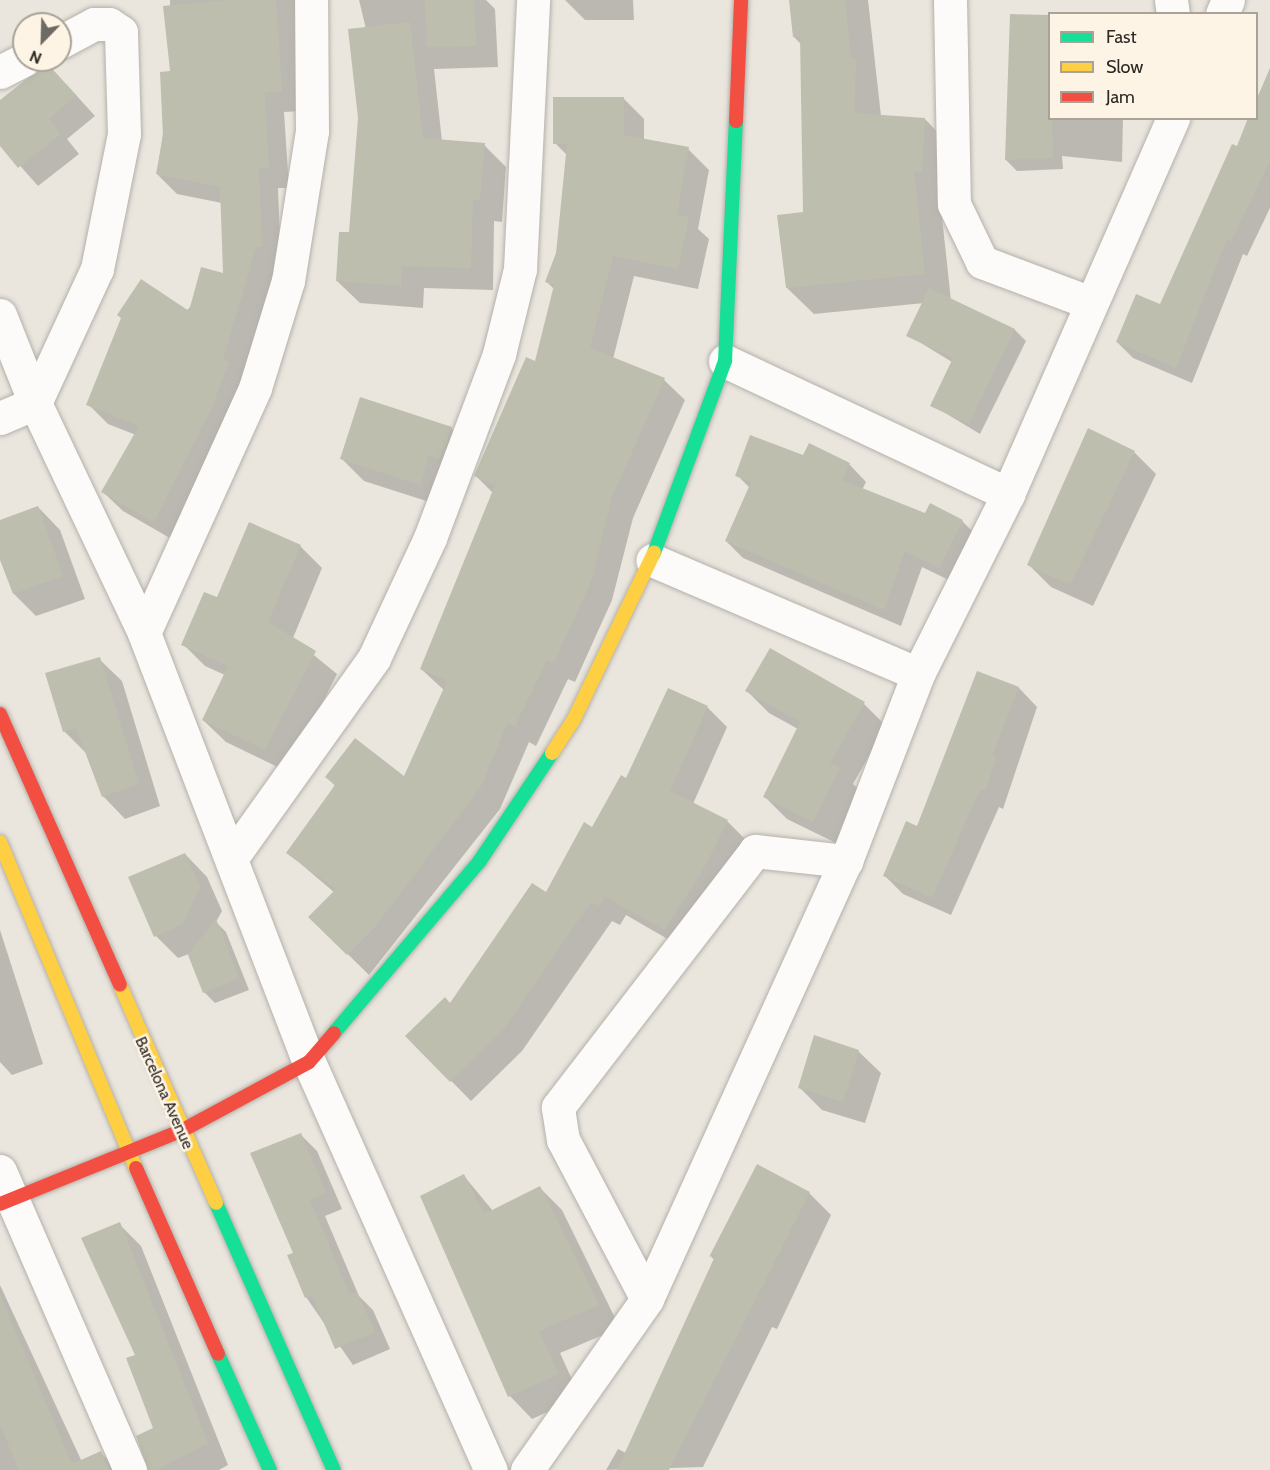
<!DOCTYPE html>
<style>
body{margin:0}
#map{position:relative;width:1270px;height:1470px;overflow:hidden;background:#eae6de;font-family:Cabin,sans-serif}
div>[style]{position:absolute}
.shadow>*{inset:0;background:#0003}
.building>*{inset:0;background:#bebeaf}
.roads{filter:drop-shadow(0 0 2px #b4b1aa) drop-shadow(0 0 2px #b4b1aa)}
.street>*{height:33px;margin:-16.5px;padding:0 16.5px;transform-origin:16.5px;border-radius:16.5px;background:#fcfbfa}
.fast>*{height:14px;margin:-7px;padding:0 7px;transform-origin:7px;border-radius:7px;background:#16e098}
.slow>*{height:14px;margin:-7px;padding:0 7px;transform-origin:7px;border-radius:7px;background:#ffcf43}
.jam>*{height:14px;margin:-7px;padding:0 7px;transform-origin:7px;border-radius:7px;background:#f24e42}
span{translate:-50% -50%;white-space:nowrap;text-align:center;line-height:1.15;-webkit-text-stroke:5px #fdf4e5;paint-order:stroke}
.street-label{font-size:16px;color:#2c2823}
.legend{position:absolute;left:1048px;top:12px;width:210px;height:108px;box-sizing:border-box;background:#fdf4e5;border:2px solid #a9a297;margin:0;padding:8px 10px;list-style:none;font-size:18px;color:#2c2823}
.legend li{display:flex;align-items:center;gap:12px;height:30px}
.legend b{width:30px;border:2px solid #a9a297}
.north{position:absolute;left:12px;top:12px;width:60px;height:60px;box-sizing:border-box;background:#fdf4e5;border:2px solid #a9a297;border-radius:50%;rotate:203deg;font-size:16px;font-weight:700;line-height:24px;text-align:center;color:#2c2823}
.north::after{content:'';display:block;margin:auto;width:21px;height:27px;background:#6e6a64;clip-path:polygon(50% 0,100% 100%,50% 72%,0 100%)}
</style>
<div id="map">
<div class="shadow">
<div style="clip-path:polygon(170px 0,296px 0,301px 111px,284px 112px,289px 188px,278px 188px,281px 266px,243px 378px,175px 541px,123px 511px,103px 492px,136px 435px,108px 424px,88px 404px,224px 275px,222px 203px,177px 194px,157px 174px,172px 72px)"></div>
<div style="clip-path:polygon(359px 0,486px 0,495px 9px,498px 67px,434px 69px,442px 141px,484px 145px,506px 167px,502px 222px,494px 221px,493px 290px,424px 288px,423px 308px,360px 303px,337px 281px,351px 234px,366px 29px)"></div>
<div style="clip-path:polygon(565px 0,633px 0,634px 20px,585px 20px)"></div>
<div style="clip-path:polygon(790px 0,868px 0,881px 116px,925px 119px,951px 146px,940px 198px,951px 301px,1015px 330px,1026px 341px,980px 434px,932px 405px,952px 362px,908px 335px,924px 303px,814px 314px,787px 288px,804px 213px,801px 44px,794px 37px)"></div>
<div style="clip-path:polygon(1270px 68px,1270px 208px,1247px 256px,1243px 254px,1192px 383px,1133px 358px,1117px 342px,1161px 306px,1232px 146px,1238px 148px,1256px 118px,1256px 102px)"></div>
<div style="clip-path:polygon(66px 84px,95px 116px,67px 139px,79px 154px,38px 186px,0 143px,0 102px)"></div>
<div style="clip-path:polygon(623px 98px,644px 119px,644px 141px,688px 149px,709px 170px,698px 229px,709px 239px,698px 289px,634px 276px,613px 359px,664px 380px,685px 400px,633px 518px,612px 600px,575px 682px,568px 679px,536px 746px,529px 742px,500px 809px,369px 975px,310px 917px,335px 893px,288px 853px,336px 787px,327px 777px,405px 779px,444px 690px,421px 669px,493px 493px,476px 476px,536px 363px,555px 290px,547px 282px,557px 254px,568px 156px,555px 143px)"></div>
<div style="clip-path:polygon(1050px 118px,1123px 118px,1122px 162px,1062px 156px,1063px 169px,1017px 171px,1006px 160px)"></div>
<div style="clip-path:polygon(451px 428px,473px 450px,442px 506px,364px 481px,341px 458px)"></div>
<div style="clip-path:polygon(1134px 452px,1156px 474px,1093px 606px,1051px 587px,1029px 565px)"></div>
<div style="clip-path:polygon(804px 457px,849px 464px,866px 482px,862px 490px,925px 515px,962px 521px,979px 538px,957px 584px,922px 567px,901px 626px,743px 558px,726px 541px,750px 488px,737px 475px)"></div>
<div style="clip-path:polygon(38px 507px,60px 530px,85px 599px,36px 616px,14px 594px,0 555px,0 521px)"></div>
<div style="clip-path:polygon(300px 546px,322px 568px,293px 638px,337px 674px,288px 772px,226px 742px,203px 720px,225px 675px,205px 666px,183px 644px,218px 599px)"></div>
<div style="clip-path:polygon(99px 659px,122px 681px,160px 806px,125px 819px,103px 796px,87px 754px,64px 731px)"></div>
<div style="clip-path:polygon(978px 673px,1019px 688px,1037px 707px,1003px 809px,999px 807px,951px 915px,903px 894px,884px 875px,918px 828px)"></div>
<div style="clip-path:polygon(747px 691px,864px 704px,886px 726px,853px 784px,861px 792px,836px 843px,787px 819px,764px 796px,798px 729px,769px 713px)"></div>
<div style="clip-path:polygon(707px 707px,727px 727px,693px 804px,727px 821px,747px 841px,685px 949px,626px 915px,620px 925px,612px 921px,522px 1051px,471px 1101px,407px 1036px,451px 1005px,547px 894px,627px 780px)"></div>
<div style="clip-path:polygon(185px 854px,207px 877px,222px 911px,216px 922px,226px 932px,249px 990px,215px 1003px,204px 992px,189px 954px,178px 958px,156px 936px)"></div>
<div style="clip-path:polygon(0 930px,43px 1064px,12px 1075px,0 1062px)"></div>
<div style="clip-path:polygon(858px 1051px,881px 1073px,865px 1123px,822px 1110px,800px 1088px)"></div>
<div style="clip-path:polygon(300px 1134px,317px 1151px,342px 1209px,325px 1216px,359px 1296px,373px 1310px,390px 1349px,353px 1365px,306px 1297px,295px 1254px)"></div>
<div style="clip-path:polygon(757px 1166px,809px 1193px,831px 1215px,777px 1329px,772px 1327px,703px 1467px,606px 1470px,618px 1449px,626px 1453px,715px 1260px,711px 1257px)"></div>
<div style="clip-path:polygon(464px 1176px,493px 1211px,540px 1188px,562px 1210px,620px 1328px,560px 1353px,580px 1397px,532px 1419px,510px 1396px,422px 1197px)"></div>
<div style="clip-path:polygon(119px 1224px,141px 1246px,228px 1465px,219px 1470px,150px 1470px,155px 1429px,137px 1356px)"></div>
<div style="clip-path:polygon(0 1285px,82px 1462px,101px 1453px,118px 1470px,0 1470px)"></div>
</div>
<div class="building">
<div style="clip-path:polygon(229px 0,276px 0,282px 91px,265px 93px,269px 168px,259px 169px,262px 247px,256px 247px,223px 360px,229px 362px,212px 407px,154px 522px,101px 492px,139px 426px,86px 405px,121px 318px,117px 315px,141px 279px,189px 311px,201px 267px,223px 273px,220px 187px,156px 174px,163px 136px,160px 72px,170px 71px,163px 6px)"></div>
<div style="clip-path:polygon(425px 0,474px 0,476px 46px,427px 47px)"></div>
<div style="clip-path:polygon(789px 0,845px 0,851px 59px,856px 59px,854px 113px,925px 118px,922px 173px,914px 172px,925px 274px,786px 288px,777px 215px,803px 212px,800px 37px,793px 37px)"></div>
<div style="clip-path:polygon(1010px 14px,1050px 15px,1053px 158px,1005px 160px)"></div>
<div style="clip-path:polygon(410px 22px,423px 138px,485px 143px,480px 200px,473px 199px,471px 268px,402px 266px,401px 286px,336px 281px,339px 232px,349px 232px,358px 118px,348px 29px)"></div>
<div style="clip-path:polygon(47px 63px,76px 95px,49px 119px,61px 134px,18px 168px,0 146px,0 100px)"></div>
<div style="clip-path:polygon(1270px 69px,1270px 161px,1231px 241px,1227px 239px,1176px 368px,1116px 342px,1136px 294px,1160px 304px,1232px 144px,1237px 146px,1248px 118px,1257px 118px,1257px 98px)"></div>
<div style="clip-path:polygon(553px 97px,624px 97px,624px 135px,689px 147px,677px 214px,689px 217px,678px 269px,613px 256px,590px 348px,665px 378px,612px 497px,592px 579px,554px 663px,547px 660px,515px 726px,508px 722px,480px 788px,375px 927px,347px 955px,308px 917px,336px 889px,286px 853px,335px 785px,325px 777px,355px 738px,404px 776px,447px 681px,420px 669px,495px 485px,474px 476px,526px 357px,535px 361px,554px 285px,545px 282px,556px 253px,567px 144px,553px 144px)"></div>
<div style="clip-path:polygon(929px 288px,1015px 329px,969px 424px,930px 406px,953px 358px,906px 336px)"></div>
<div style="clip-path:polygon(360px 397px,452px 427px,439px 460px,429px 455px,420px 485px,340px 459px)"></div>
<div style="clip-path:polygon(1088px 428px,1135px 451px,1070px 585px,1027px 565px)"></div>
<div style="clip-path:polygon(750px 435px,803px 455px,809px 443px,850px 463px,842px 480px,925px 513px,930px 503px,963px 520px,939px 568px,905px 551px,884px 610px,725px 541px,751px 482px,735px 476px)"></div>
<div style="clip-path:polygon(38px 506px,63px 576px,13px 594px,0 560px,0 520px)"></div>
<div style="clip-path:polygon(249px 522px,301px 545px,268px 622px,316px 651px,265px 750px,202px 720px,228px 666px,181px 645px,204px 592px,217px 597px)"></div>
<div style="clip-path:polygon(770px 648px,865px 702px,830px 763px,840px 768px,813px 822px,763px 797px,800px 722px,745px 691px)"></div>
<div style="clip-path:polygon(100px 657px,139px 784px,102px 797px,76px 728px,63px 732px,45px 673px)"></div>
<div style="clip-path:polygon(977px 671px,1019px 687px,992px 756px,996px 758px,985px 791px,980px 789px,932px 898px,883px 876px,906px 821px,917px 826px)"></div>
<div style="clip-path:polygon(668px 688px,708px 706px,670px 791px,728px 820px,704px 868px,664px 930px,605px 896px,599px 906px,591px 902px,502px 1031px,450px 1082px,405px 1036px,445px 997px,450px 1003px,532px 883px,546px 892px,584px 822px,592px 827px,621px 775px,626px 778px)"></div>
<div style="clip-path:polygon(185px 853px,200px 887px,183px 924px,154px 937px,128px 877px)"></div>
<div style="clip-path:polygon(216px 919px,239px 978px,203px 993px,188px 955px)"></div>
<div style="clip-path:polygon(814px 1035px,859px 1050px,843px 1102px,798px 1088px)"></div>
<div style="clip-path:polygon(301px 1133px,326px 1193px,310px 1200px,350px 1295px,357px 1292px,375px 1332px,335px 1349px,312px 1295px,305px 1298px,287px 1255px,293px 1253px,250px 1153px)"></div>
<div style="clip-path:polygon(757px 1164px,810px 1192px,669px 1470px,617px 1470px,716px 1254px,709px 1257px)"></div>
<div style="clip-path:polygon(464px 1174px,484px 1214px,540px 1186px,599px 1305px,539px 1331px,559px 1374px,508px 1397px,420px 1196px)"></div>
<div style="clip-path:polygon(120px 1222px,208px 1443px,157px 1470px,148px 1470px,136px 1436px,153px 1428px,126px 1358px,135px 1355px,81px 1238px)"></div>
<div style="clip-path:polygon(0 1295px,72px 1464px,101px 1451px,110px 1470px,19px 1470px,0 1425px)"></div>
</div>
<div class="roads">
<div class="street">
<div style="left:950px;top:0;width:204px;rotate:88.9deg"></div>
<div style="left:954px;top:204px;width:64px;rotate:64.2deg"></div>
<div style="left:982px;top:262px;width:116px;rotate:20.6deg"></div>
<div style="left:1171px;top:0;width:14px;rotate:82deg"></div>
<div style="left:1222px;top:14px;width:15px;rotate:-67deg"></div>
<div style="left:0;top:72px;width:27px;rotate:-27deg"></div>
<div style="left:0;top:315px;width:95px;rotate:68.3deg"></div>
<div style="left:35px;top:403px;width:255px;rotate:64.6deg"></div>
<div style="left:144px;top:633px;width:460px;rotate:69deg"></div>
<div style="left:309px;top:1062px;width:447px;rotate:66deg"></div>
<div style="left:725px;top:361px;width:313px;rotate:25.2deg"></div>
<div style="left:1008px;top:494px;width:411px;rotate:-66.3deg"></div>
<div style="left:0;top:418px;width:38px;rotate:-23deg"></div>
<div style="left:35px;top:403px;width:148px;rotate:-65.2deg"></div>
<div style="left:97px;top:269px;width:138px;rotate:-78.7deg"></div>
<div style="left:124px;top:134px;width:102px;rotate:-91.7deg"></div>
<div style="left:121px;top:32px;width:14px;rotate:-146deg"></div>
<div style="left:109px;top:24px;width:15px;rotate:180deg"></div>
<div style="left:94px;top:24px;width:38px;rotate:152deg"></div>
<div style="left:144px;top:633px;width:269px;rotate:-65.6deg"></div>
<div style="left:255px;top:388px;width:112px;rotate:-72.9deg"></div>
<div style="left:288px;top:281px;width:152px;rotate:-80.9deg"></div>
<div style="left:312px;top:131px;width:131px;rotate:-90.4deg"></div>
<div style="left:918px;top:674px;width:201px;rotate:-63.4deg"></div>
<div style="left:233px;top:856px;width:243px;rotate:-54.5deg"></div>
<div style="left:374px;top:658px;width:132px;rotate:-65deg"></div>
<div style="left:430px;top:538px;width:197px;rotate:-69.4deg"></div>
<div style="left:499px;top:354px;width:88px;rotate:-76.1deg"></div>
<div style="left:520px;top:269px;width:269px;rotate:-87.2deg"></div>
<div style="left:0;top:1171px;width:326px;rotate:66.5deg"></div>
<div style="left:647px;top:1299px;width:180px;rotate:-117.8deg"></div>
<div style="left:563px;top:1140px;width:33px;rotate:-99deg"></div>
<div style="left:558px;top:1107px;width:323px;rotate:-52.4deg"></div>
<div style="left:755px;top:851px;width:92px;rotate:6.3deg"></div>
<div style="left:527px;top:1470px;width:209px;rotate:-54.9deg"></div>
<div style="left:647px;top:1299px;width:481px;rotate:-65.6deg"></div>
<div style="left:846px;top:861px;width:200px;rotate:-68.9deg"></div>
<div style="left:918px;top:674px;width:289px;rotate:-156.8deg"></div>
</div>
<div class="fast">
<div style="left:654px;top:553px;width:205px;rotate:-69.7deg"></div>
<div style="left:725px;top:361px;width:240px;rotate:-87.4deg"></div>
<div style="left:334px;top:1033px;width:224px;rotate:-49.7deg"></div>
<div style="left:479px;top:862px;width:131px;rotate:-56.2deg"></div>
<div style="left:216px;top:1203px;width:292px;rotate:66.2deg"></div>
<div style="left:218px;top:1354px;width:127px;rotate:65.9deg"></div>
</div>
<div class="slow">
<div style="left:552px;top:753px;width:38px;rotate:-57deg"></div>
<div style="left:573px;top:721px;width:187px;rotate:-64.3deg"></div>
<div style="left:0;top:842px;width:353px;rotate:67.4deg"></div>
<div style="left:120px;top:985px;width:238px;rotate:66.2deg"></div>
</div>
<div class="jam">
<div style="left:736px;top:121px;width:121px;rotate:-87.6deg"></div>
<div style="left:0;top:714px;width:296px;rotate:66.1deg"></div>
<div style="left:136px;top:1168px;width:203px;rotate:66.2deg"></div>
<div style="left:0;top:1204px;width:195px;rotate:-22deg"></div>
<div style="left:181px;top:1131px;width:145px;rotate:-28.3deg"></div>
<div style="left:309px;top:1062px;width:38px;rotate:-49deg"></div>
</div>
</div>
<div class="street-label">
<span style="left:164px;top:1093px;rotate:66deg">Barcelona Avenue</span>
</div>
<ul class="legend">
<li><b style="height:8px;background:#16e098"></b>Fast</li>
<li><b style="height:8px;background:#ffcf43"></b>Slow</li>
<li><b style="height:8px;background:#f24e42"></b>Jam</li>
</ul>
<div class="north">N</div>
</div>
